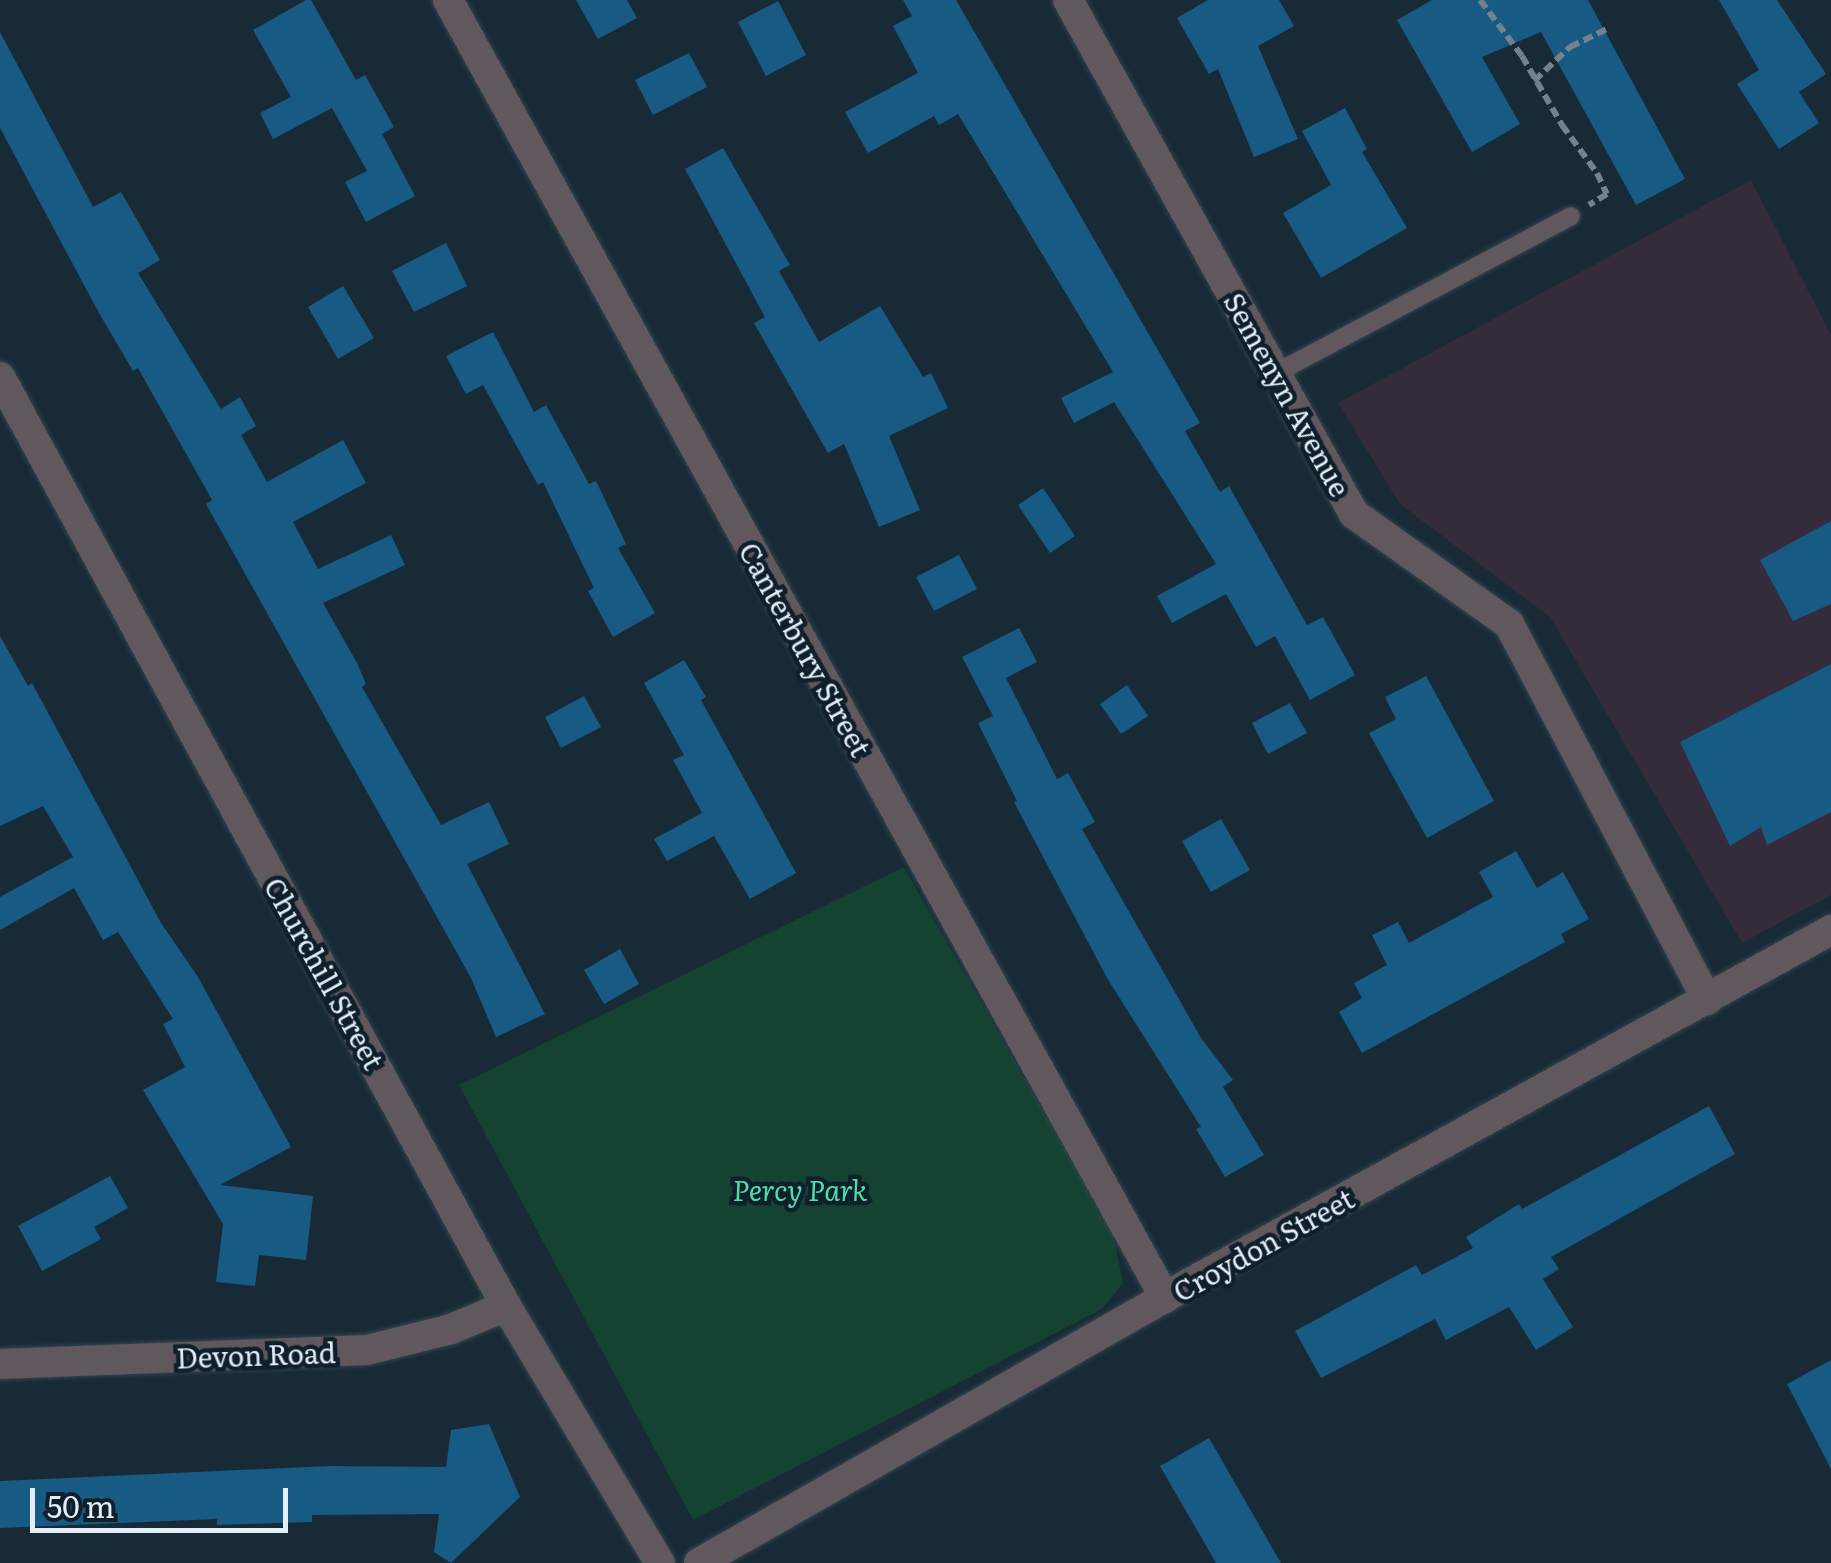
<!DOCTYPE html>
<style>
body{margin:0}
#map{position:relative;width:1831px;height:1563px;overflow:hidden;background:#182a36;font-family:Literata,serif}
div>[style]{position:absolute}
.education>*{inset:0;background:#342b3b}
.green>*{inset:0;background:#144431}
.building>*{inset:0;background:#175a83}
.path>*{height:6px;margin-top:-3px;transform-origin:0;background:repeating-linear-gradient(90deg,#73828c 0 10px,transparent 0 15px)}
.roads{filter:drop-shadow(0 0 2px #344551) drop-shadow(0 0 2px #344551)}
.lane>*{height:18px;margin:-9px;padding:0 9px;transform-origin:9px;border-radius:9px;background:#61585e}
.street>*{height:30px;margin:-15px;padding:0 15px;transform-origin:15px;border-radius:15px;background:#61585e}
span{translate:-50% -50%;white-space:nowrap;text-align:center;line-height:1.15;-webkit-text-stroke:9px #0f202c;paint-order:stroke}
.street-label{font-size:28px;color:#e3eef6}
.park-label{font-size:28px;color:#4edea8;font-style:italic}
.scale{position:absolute;left:30px;top:1488px;width:258px;height:45px;box-sizing:border-box;border:5px solid #e3eef6;border-top:0;padding-left:12px;font-size:30px;line-height:35px;white-space:nowrap;color:#e3eef6;-webkit-text-stroke:8px #0f202c;paint-order:stroke}
</style>
<div id="map">
<div class="education">
<div style="clip-path:polygon(1751px 180px,1831px 335px,1831px 895px,1742px 943px,1550px 617px,1400px 504px,1338px 403px)"></div>
</div>
<div class="green">
<div style="clip-path:polygon(904px 867px,1113px 1234px,1123px 1283px,1102px 1309px,693px 1520px,459px 1085px)"></div>
</div>
<div class="building">
<div style="clip-path:polygon(306px 0,311px 0,356px 80px,365px 75px,394px 127px,382px 134px,415px 196px,366px 222px,345px 182px,367px 171px,332px 108px,273px 139px,260px 113px,291px 97px,253px 30px)"></div>
<div style="clip-path:polygon(576px 0,627px 0,637px 18px,598px 39px)"></div>
<div style="clip-path:polygon(903px 0,956px 0,1200px 423px,1185px 431px,1220px 492px,1229px 486px,1307px 625px,1323px 617px,1355px 675px,1310px 700px,1275px 636px,1256px 647px,1226px 594px,1172px 623px,1157px 596px,1216px 564px,1114px 402px,1074px 423px,1061px 398px,1113px 372px,958px 114px,939px 125px,934px 116px,868px 153px,845px 112px,918px 73px,893px 26px,912px 16px)"></div>
<div style="clip-path:polygon(1208px 0,1279px 0,1294px 26px,1258px 46px,1298px 139px,1254px 157px,1218px 69px,1209px 74px,1177px 18px)"></div>
<div style="clip-path:polygon(1432px 0,1588px 0,1685px 179px,1636px 205px,1541px 32px,1482px 57px,1520px 124px,1472px 152px,1397px 20px)"></div>
<div style="clip-path:polygon(1719px 0,1777px 0,1826px 74px,1799px 92px,1819px 123px,1779px 149px,1737px 84px,1759px 70px)"></div>
<div style="clip-path:polygon(778px 1px,806px 55px,766px 76px,738px 22px)"></div>
<div style="clip-path:polygon(0 32px,93px 207px,121px 192px,160px 260px,138px 273px,221px 409px,240px 397px,256px 426px,241px 435px,267px 482px,343px 440px,366px 483px,293px 522px,318px 569px,391px 535px,405px 565px,323px 603px,357px 663px,366px 684px,362px 687px,441px 825px,489px 802px,509px 844px,467px 864px,545px 1014px,496px 1037px,471px 978px,206px 504px,212px 500px,138px 368px,133px 371px,99px 313px,0 128px)"></div>
<div style="clip-path:polygon(689px 53px,707px 87px,653px 115px,635px 80px)"></div>
<div style="clip-path:polygon(1345px 108px,1367px 149px,1362px 152px,1407px 228px,1321px 278px,1283px 213px,1331px 185px,1302px 131px)"></div>
<div style="clip-path:polygon(723px 148px,790px 265px,779px 271px,819px 342px,880px 306px,923px 377px,931px 373px,948px 408px,889px 436px,920px 510px,879px 527px,844px 444px,828px 453px,754px 323px,765px 317px,685px 169px)"></div>
<div style="clip-path:polygon(446px 243px,467px 286px,414px 312px,392px 271px)"></div>
<div style="clip-path:polygon(343px 286px,374px 338px,338px 359px,308px 307px)"></div>
<div style="clip-path:polygon(493px 332px,534px 412px,546px 405px,589px 484px,596px 481px,626px 544px,618px 548px,655px 613px,613px 637px,588px 591px,594px 588px,543px 482px,538px 485px,483px 385px,466px 394px,446px 356px)"></div>
<div style="clip-path:polygon(1043px 488px,1075px 536px,1050px 553px,1018px 505px)"></div>
<div style="clip-path:polygon(1831px 521px,1831px 604px,1793px 621px,1760px 560px)"></div>
<div style="clip-path:polygon(959px 555px,977px 589px,934px 611px,916px 577px)"></div>
<div style="clip-path:polygon(1019px 628px,1037px 662px,1006px 678px,1057px 779px,1068px 773px,1095px 822px,1082px 829px,1201px 1038px,1233px 1080px,1223px 1087px,1264px 1155px,1225px 1177px,1196px 1129px,1201px 1127px,1107px 978px,1014px 802px,1017px 801px,978px 723px,993px 716px,962px 657px)"></div>
<div style="clip-path:polygon(0 636px,28px 686px,32px 683px,161px 923px,198px 977px,291px 1147px,220px 1185px,313px 1196px,306px 1260px,259px 1255px,255px 1286px,216px 1282px,223px 1224px,143px 1090px,185px 1067px,163px 1024px,173px 1019px,118px 932px,103px 940px,74px 888px,0 930px,0 897px,73px 857px,43px 806px,0 826px)"></div>
<div style="clip-path:polygon(684px 660px,706px 697px,701px 700px,796px 873px,750px 899px,714px 836px,667px 861px,654px 839px,702px 813px,673px 760px,684px 755px,644px 683px)"></div>
<div style="clip-path:polygon(1831px 664px,1831px 812px,1767px 845px,1761px 827px,1730px 846px,1680px 742px)"></div>
<div style="clip-path:polygon(1426px 676px,1494px 801px,1427px 838px,1369px 733px,1396px 719px,1385px 697px)"></div>
<div style="clip-path:polygon(1127px 685px,1148px 716px,1121px 734px,1100px 704px)"></div>
<div style="clip-path:polygon(584px 696px,601px 727px,561px 748px,545px 717px)"></div>
<div style="clip-path:polygon(1290px 703px,1307px 733px,1268px 754px,1252px 723px)"></div>
<div style="clip-path:polygon(1221px 819px,1250px 870px,1211px 892px,1182px 841px)"></div>
<div style="clip-path:polygon(1516px 851px,1537px 888px,1563px 872px,1589px 919px,1561px 934px,1565px 942px,1362px 1053px,1339px 1012px,1362px 998px,1354px 983px,1387px 965px,1372px 935px,1398px 922px,1409px 943px,1493px 897px,1479px 872px)"></div>
<div style="clip-path:polygon(620px 949px,639px 984px,604px 1004px,584px 970px)"></div>
<div style="clip-path:polygon(1709px 1106px,1735px 1154px,1551px 1257px,1559px 1269px,1543px 1279px,1573px 1327px,1536px 1350px,1509px 1307px,1446px 1340px,1435px 1319px,1321px 1378px,1295px 1331px,1416px 1265px,1422px 1275px,1473px 1248px,1466px 1237px,1519px 1204px,1522px 1209px)"></div>
<div style="clip-path:polygon(110px 1176px,128px 1208px,94px 1227px,101px 1239px,42px 1271px,18px 1226px)"></div>
<div style="clip-path:polygon(1831px 1360px,1831px 1469px,1787px 1384px)"></div>
<div style="clip-path:polygon(489px 1424px,520px 1497px,451px 1563px,434px 1552px,439px 1514px,312px 1515px,312px 1522px,217px 1525px,217px 1519px,0 1528px,0 1481px,329px 1466px,446px 1467px,451px 1430px)"></div>
<div style="clip-path:polygon(1209px 1438px,1281px 1563px,1216px 1563px,1160px 1466px)"></div>
</div>
<div class="path">
<div style="left:1480px;top:0;width:70px;rotate:53.1deg"></div>
<div style="left:1522px;top:56px;width:80px;rotate:59.9deg"></div>
<div style="left:1562px;top:125px;width:59px;rotate:53.9deg"></div>
<div style="left:1597px;top:173px;width:23px;rotate:65deg"></div>
<div style="left:1607px;top:194px;width:21px;rotate:149deg"></div>
<div style="left:1534px;top:81px;width:50px;rotate:-43.4deg"></div>
<div style="left:1570px;top:47px;width:43px;rotate:-26deg"></div>
</div>
<div class="roads">
<div class="lane">
<div style="left:1276px;top:373px;width:334px;rotate:-28deg"></div>
</div>
<div class="street">
<div style="left:448px;top:0;width:1483px;rotate:61.08deg"></div>
<div style="left:1068px;top:0;width:588px;rotate:60.91deg"></div>
<div style="left:1354px;top:514px;width:190px;rotate:35.4deg"></div>
<div style="left:1509px;top:624px;width:425px;rotate:62.2deg"></div>
<div style="left:0;top:377px;width:1058px;rotate:61.42deg"></div>
<div style="left:506px;top:1306px;width:300px;rotate:59.1deg"></div>
<div style="left:0;top:1364px;width:367px;rotate:-2.2deg"></div>
<div style="left:367px;top:1350px;width:87px;rotate:-14deg"></div>
<div style="left:451px;top:1329px;width:60px;rotate:-22.7deg"></div>
<div style="left:699px;top:1563px;width:565px;rotate:-29.69deg"></div>
<div style="left:1190px;top:1283px;width:732px;rotate:-28.84deg"></div>
</div>
</div>
<div class="street-label">
<span style="left:1288px;top:394px;rotate:61deg">Semenyn Avenue</span>
<span style="left:806px;top:649px;rotate:61deg">Canterbury Street</span>
<span style="left:325px;top:973px;rotate:61deg">Churchill Street</span>
<span style="left:1263px;top:1244px;rotate:-29deg">Croydon Street</span>
<span style="left:256px;top:1354px;rotate:-2deg">Devon Road</span>
</div>
<div class="park-label">
<span style="left:800px;top:1189px">Percy Park</span>
</div>
<div class="scale">50 m</div>
</div>
